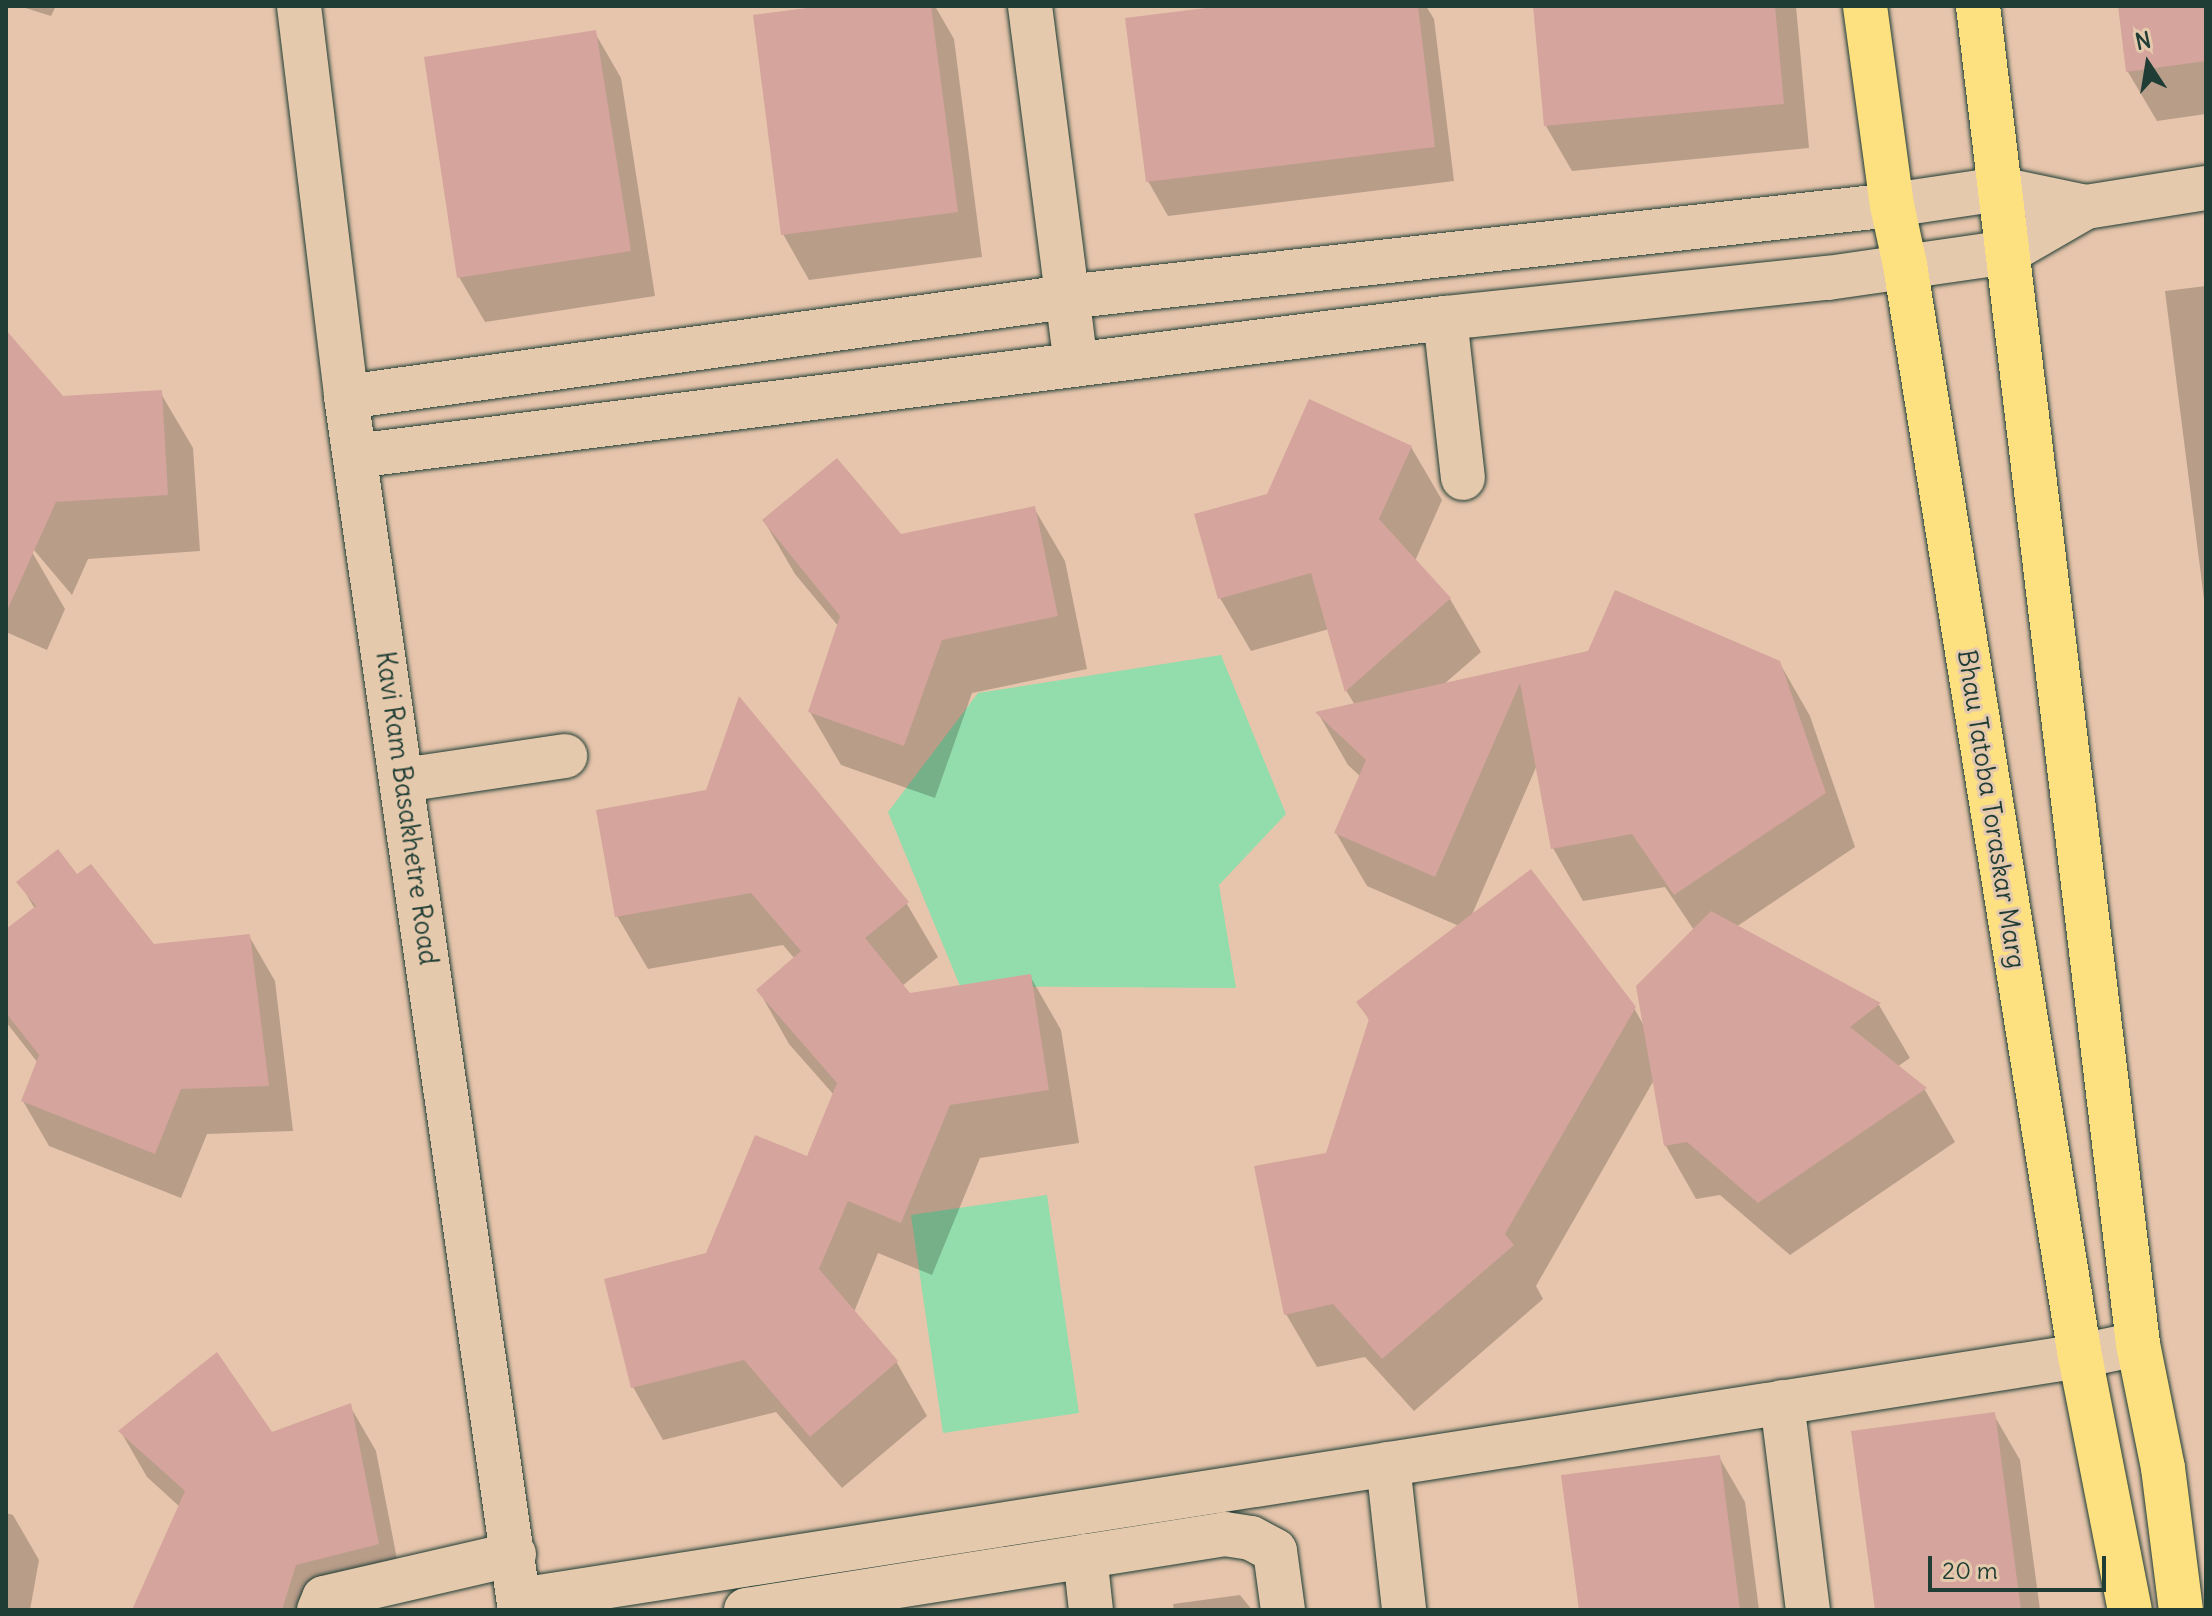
<!DOCTYPE html>
<style>
body{margin:0}
#map{position:relative;width:2212px;height:1616px;overflow:hidden;background:#e7c5ac;font-family:Delius,sans-serif}
div>[style]{position:absolute}
.green>*{inset:0;background:#93dcac}
.shadow>*{inset:0;background:#0003}
.building>*{inset:0;background:#d4a49d}
.roads{filter:drop-shadow(0 0 2px #1f3d34) drop-shadow(0 0 2px #1f3d34)}
.minor>*{height:44px;margin:-22px;padding:0 22px;transform-origin:22px;border-radius:22px;background:#e5c9ac}
.major>*{height:44px;margin:-22px;padding:0 22px;transform-origin:22px;border-radius:22px;background:#fde080}
span{translate:-50% -50%;white-space:nowrap;text-align:center;line-height:1.15;-webkit-text-stroke:6px #e5c9ac;paint-order:stroke}
.street-label{font-size:26px;color:#1f3d34}
.frame{position:absolute;inset:0;border:8px solid #1f3d34;pointer-events:none}
.north{position:absolute;left:2108px;top:24px;width:80px;height:80px;-webkit-text-stroke:6px #e5c9ac;paint-order:stroke;rotate:348deg;font-size:22px;font-weight:700;line-height:32px;text-align:center;color:#1f3d34}
.north::after{content:'';display:block;margin:auto;width:28px;height:36px;background:#1f3d34;clip-path:polygon(50% 0,100% 100%,50% 72%,0 100%)}
.scale{position:absolute;left:1928px;top:1556px;width:178px;height:36px;box-sizing:border-box;border:4px solid #1f3d34;border-top:0;padding-left:10px;font-size:24px;line-height:28px;white-space:nowrap;color:#1f3d34;-webkit-text-stroke:6px #e5c9ac;paint-order:stroke}
</style>
<div id="map">
<div class="green">
<div style="clip-path:polygon(1221px 655px,1286px 814px,1219px 885px,1236px 988px,960px 986px,888px 812px,978px 693px)"></div>
<div style="clip-path:polygon(1047px 1195px,1079px 1413px,943px 1433px,911px 1215px)"></div>
</div>
<div class="shadow">
<div style="clip-path:polygon(19px 6px,56px 6px,51px 16px)"></div>
<div style="clip-path:polygon(839px 6px,935px 6px,954px 39px,982px 257px,809px 280px,783px 234px)"></div>
<div style="clip-path:polygon(1239px 6px,1426px 6px,1434px 19px,1454px 181px,1168px 216px,1148px 181px)"></div>
<div style="clip-path:polygon(1535px 6px,1796px 6px,1809px 148px,1572px 171px,1546px 126px)"></div>
<div style="clip-path:polygon(2120px 6px,2206px 6px,2206px 114px,2157px 121px,2128px 72px)"></div>
<div style="clip-path:polygon(595px 33px,621px 78px,655px 296px,485px 322px,459px 277px)"></div>
<div style="clip-path:polygon(2206px 286px,2206px 615px,2165px 291px)"></div>
<div style="clip-path:polygon(6px 334px,62px 398px,160px 392px,193px 448px,200px 551px,88px 559px,72px 595px,6px 517px)"></div>
<div style="clip-path:polygon(evenodd,1411px 447px,1442px 500px,1415px 561px,1450px 599px,1481px 652px,1443px 685px,1779px 662px,1810px 716px,1855px 847px,1736px 927px,1879px 1005px,1910px 1058px,1897px 1067px,1925px 1090px,1955px 1142px,1790px 1255px,1720px 1195px,1696px 1199px,1666px 1146px,1654px 1080px,1536px 1286px,1543px 1299px,1414px 1411px,1365px 1357px,1317px 1367px,1286px 1314px,1328px 1155px,1370px 1022px,1359px 1002px,1459px 926px,1367px 886px,1336px 833px,1361px 777px,1348px 765px,1318px 713px,1355px 705px,1347px 692px,1329px 629px,1251px 651px,1220px 598px,1268px 495px,1411px 447px,1537px 765px,1553px 848px,1583px 901px,1665px 887px,1694px 930px,1644px 1026px,1634px 1008px,1471px 917px,1537px 765px)"></div>
<div style="clip-path:polygon(1034px 508px,1065px 561px,1087px 669px,972px 693px,935px 798px,841px 765px,810px 712px,839px 627px,795px 574px,764px 521px,900px 537px)"></div>
<div style="clip-path:polygon(6px 541px,32px 552px,65px 609px,47px 650px,6px 632px)"></div>
<div style="clip-path:polygon(739px 700px,907px 904px,938px 957px,902px 986px,909px 995px,1030px 976px,1061px 1030px,1079px 1143px,980px 1158px,932px 1275px,878px 1253px,854px 1312px,897px 1363px,927px 1416px,842px 1488px,776px 1412px,663px 1440px,633px 1387px,707px 1255px,808px 1159px,834px 1095px,789px 1044px,759px 991px,795px 959px,783px 945px,648px 969px,617px 916px,707px 792px)"></div>
<div style="clip-path:polygon(77px 876px,153px 946px,249px 936px,275px 981px,293px 1131px,207px 1134px,181px 1198px,49px 1146px,23px 1101px,38px 1063px,6px 1022px,6px 932px,35px 909px,19px 882px)"></div>
<div style="clip-path:polygon(350px 1406px,376px 1451px,403px 1590px,321px 1610px,134px 1610px,180px 1507px,147px 1477px,121px 1432px,272px 1434px)"></div>
<div style="clip-path:polygon(1994px 1415px,2020px 1460px,2040px 1610px,1877px 1610px)"></div>
<div style="clip-path:polygon(1719px 1457px,1745px 1502px,1759px 1610px,1581px 1610px)"></div>
<div style="clip-path:polygon(6px 1513px,13px 1515px,39px 1560px,30px 1610px,6px 1610px)"></div>
<div style="clip-path:polygon(1240px 1595px,1252px 1610px,1174px 1610px,1173px 1604px)"></div>
</div>
<div class="building">
<div style="clip-path:polygon(823px 6px,931px 6px,958px 212px,781px 235px,753px 15px)"></div>
<div style="clip-path:polygon(1222px 6px,1418px 6px,1435px 147px,1146px 182px,1125px 18px)"></div>
<div style="clip-path:polygon(1533px 6px,1775px 6px,1784px 104px,1544px 126px)"></div>
<div style="clip-path:polygon(2118px 6px,2206px 6px,2206px 61px,2126px 72px)"></div>
<div style="clip-path:polygon(596px 30px,631px 251px,457px 278px,424px 57px)"></div>
<div style="clip-path:polygon(6px 330px,63px 396px,162px 390px,168px 495px,56px 502px,6px 613px)"></div>
<div style="clip-path:polygon(1309px 399px,1412px 446px,1379px 519px,1451px 598px,1345px 692px,1311px 573px,1218px 599px,1194px 514px,1267px 494px)"></div>
<div style="clip-path:polygon(837px 458px,901px 534px,1035px 506px,1058px 616px,942px 640px,904px 746px,808px 712px,840px 616px,762px 520px)"></div>
<div style="clip-path:polygon(1615px 590px,1780px 661px,1826px 793px,1674px 895px,1632px 834px,1551px 849px,1520px 683px,1435px 877px,1334px 833px,1366px 760px,1315px 712px,1588px 651px)"></div>
<div style="clip-path:polygon(739px 696px,909px 902px,865px 938px,910px 993px,1031px 974px,1049px 1090px,950px 1105px,901px 1223px,848px 1201px,819px 1269px,898px 1361px,810px 1437px,744px 1360px,631px 1388px,604px 1279px,706px 1253px,755px 1135px,807px 1156px,837px 1083px,756px 990px,801px 951px,751px 893px,615px 917px,596px 810px,706px 790px)"></div>
<div style="clip-path:polygon(58px 849px,77px 874px,91px 864px,154px 944px,250px 934px,269px 1086px,181px 1089px,155px 1154px,21px 1101px,39px 1055px,6px 1013px,6px 929px,36px 906px,16px 882px)"></div>
<div style="clip-path:polygon(1531px 869px,1636px 1007px,1505px 1234px,1514px 1245px,1382px 1359px,1333px 1304px,1284px 1315px,1254px 1166px,1326px 1153px,1369px 1019px,1356px 1002px)"></div>
<div style="clip-path:polygon(1711px 911px,1881px 1003px,1850px 1027px,1927px 1088px,1758px 1203px,1687px 1142px,1664px 1146px,1636px 986px)"></div>
<div style="clip-path:polygon(217px 1352px,272px 1432px,351px 1403px,379px 1544px,296px 1565px,282px 1610px,132px 1610px,185px 1491px,118px 1431px)"></div>
<div style="clip-path:polygon(1995px 1412px,2021px 1610px,1875px 1610px,1851px 1431px)"></div>
<div style="clip-path:polygon(1720px 1455px,1740px 1610px,1579px 1610px,1561px 1475px)"></div>
</div>
<div class="roads">
<div class="minor">
<div style="left:299px;top:6px;width:394px;rotate:83.1deg"></div>
<div style="left:346px;top:397px;width:1225px;rotate:81.84deg"></div>
<div style="left:1030px;top:6px;width:360px;rotate:82.7deg"></div>
<div style="left:1445px;top:318px;width:161px;rotate:83.6deg"></div>
<div style="left:346px;top:397px;width:727px;rotate:-7.91deg"></div>
<div style="left:1066px;top:297px;width:831px;rotate:-6.36deg"></div>
<div style="left:1892px;top:205px;width:109px;rotate:-8.4deg"></div>
<div style="left:2000px;top:189px;width:88px;rotate:11.8deg"></div>
<div style="left:2086px;top:207px;width:121px;rotate:-9deg"></div>
<div style="left:355px;top:456px;width:1099px;rotate:-7.22deg"></div>
<div style="left:1445px;top:318px;width:385px;rotate:-6deg"></div>
<div style="left:1828px;top:278px;width:182px;rotate:-8.2deg"></div>
<div style="left:2008px;top:252px;width:90px;rotate:-30deg"></div>
<div style="left:403px;top:780px;width:164px;rotate:-8.4deg"></div>
<div style="left:1782px;top:1402px;width:210px;rotate:82.9deg"></div>
<div style="left:1388px;top:1464px;width:147px;rotate:83.7deg"></div>
<div style="left:1085px;top:1556px;width:54px;rotate:83.7deg"></div>
<div style="left:520px;top:1600px;width:1579px;rotate:-8.89deg"></div>
<div style="left:2080px;top:1356px;width:59px;rotate:-11.7deg"></div>
<div style="left:319px;top:1610px;width:13px;rotate:-67deg"></div>
<div style="left:324px;top:1598px;width:195px;rotate:-13deg"></div>
<div style="left:746px;top:1610px;width:485px;rotate:-9deg"></div>
<div style="left:1225px;top:1534px;width:26px;rotate:9deg"></div>
<div style="left:1251px;top:1538px;width:27px;rotate:28deg"></div>
<div style="left:1275px;top:1551px;width:60px;rotate:82.3deg"></div>
</div>
<div class="major">
<div style="left:1865px;top:6px;width:201px;rotate:82.3deg"></div>
<div style="left:1892px;top:205px;width:61px;rotate:77.8deg"></div>
<div style="left:1905px;top:265px;width:1105px;rotate:80.89deg"></div>
<div style="left:2080px;top:1356px;width:259px;rotate:78.9deg"></div>
<div style="left:1978px;top:6px;width:1348px;rotate:83.18deg"></div>
<div style="left:2138px;top:1344px;width:126px;rotate:78.6deg"></div>
<div style="left:2163px;top:1468px;width:143px;rotate:82.8deg"></div>
</div>
</div>
<div class="street-label">
<span style="left:407px;top:808px;rotate:82deg">Kavi Ram Basakhetre Road</span>
<span style="left:1992px;top:809px;rotate:81deg">Bhau Tatoba Toraskar Marg</span>
</div>
<div class="frame"></div>
<div class="north">N</div>
<div class="scale">20 m</div>
</div>
